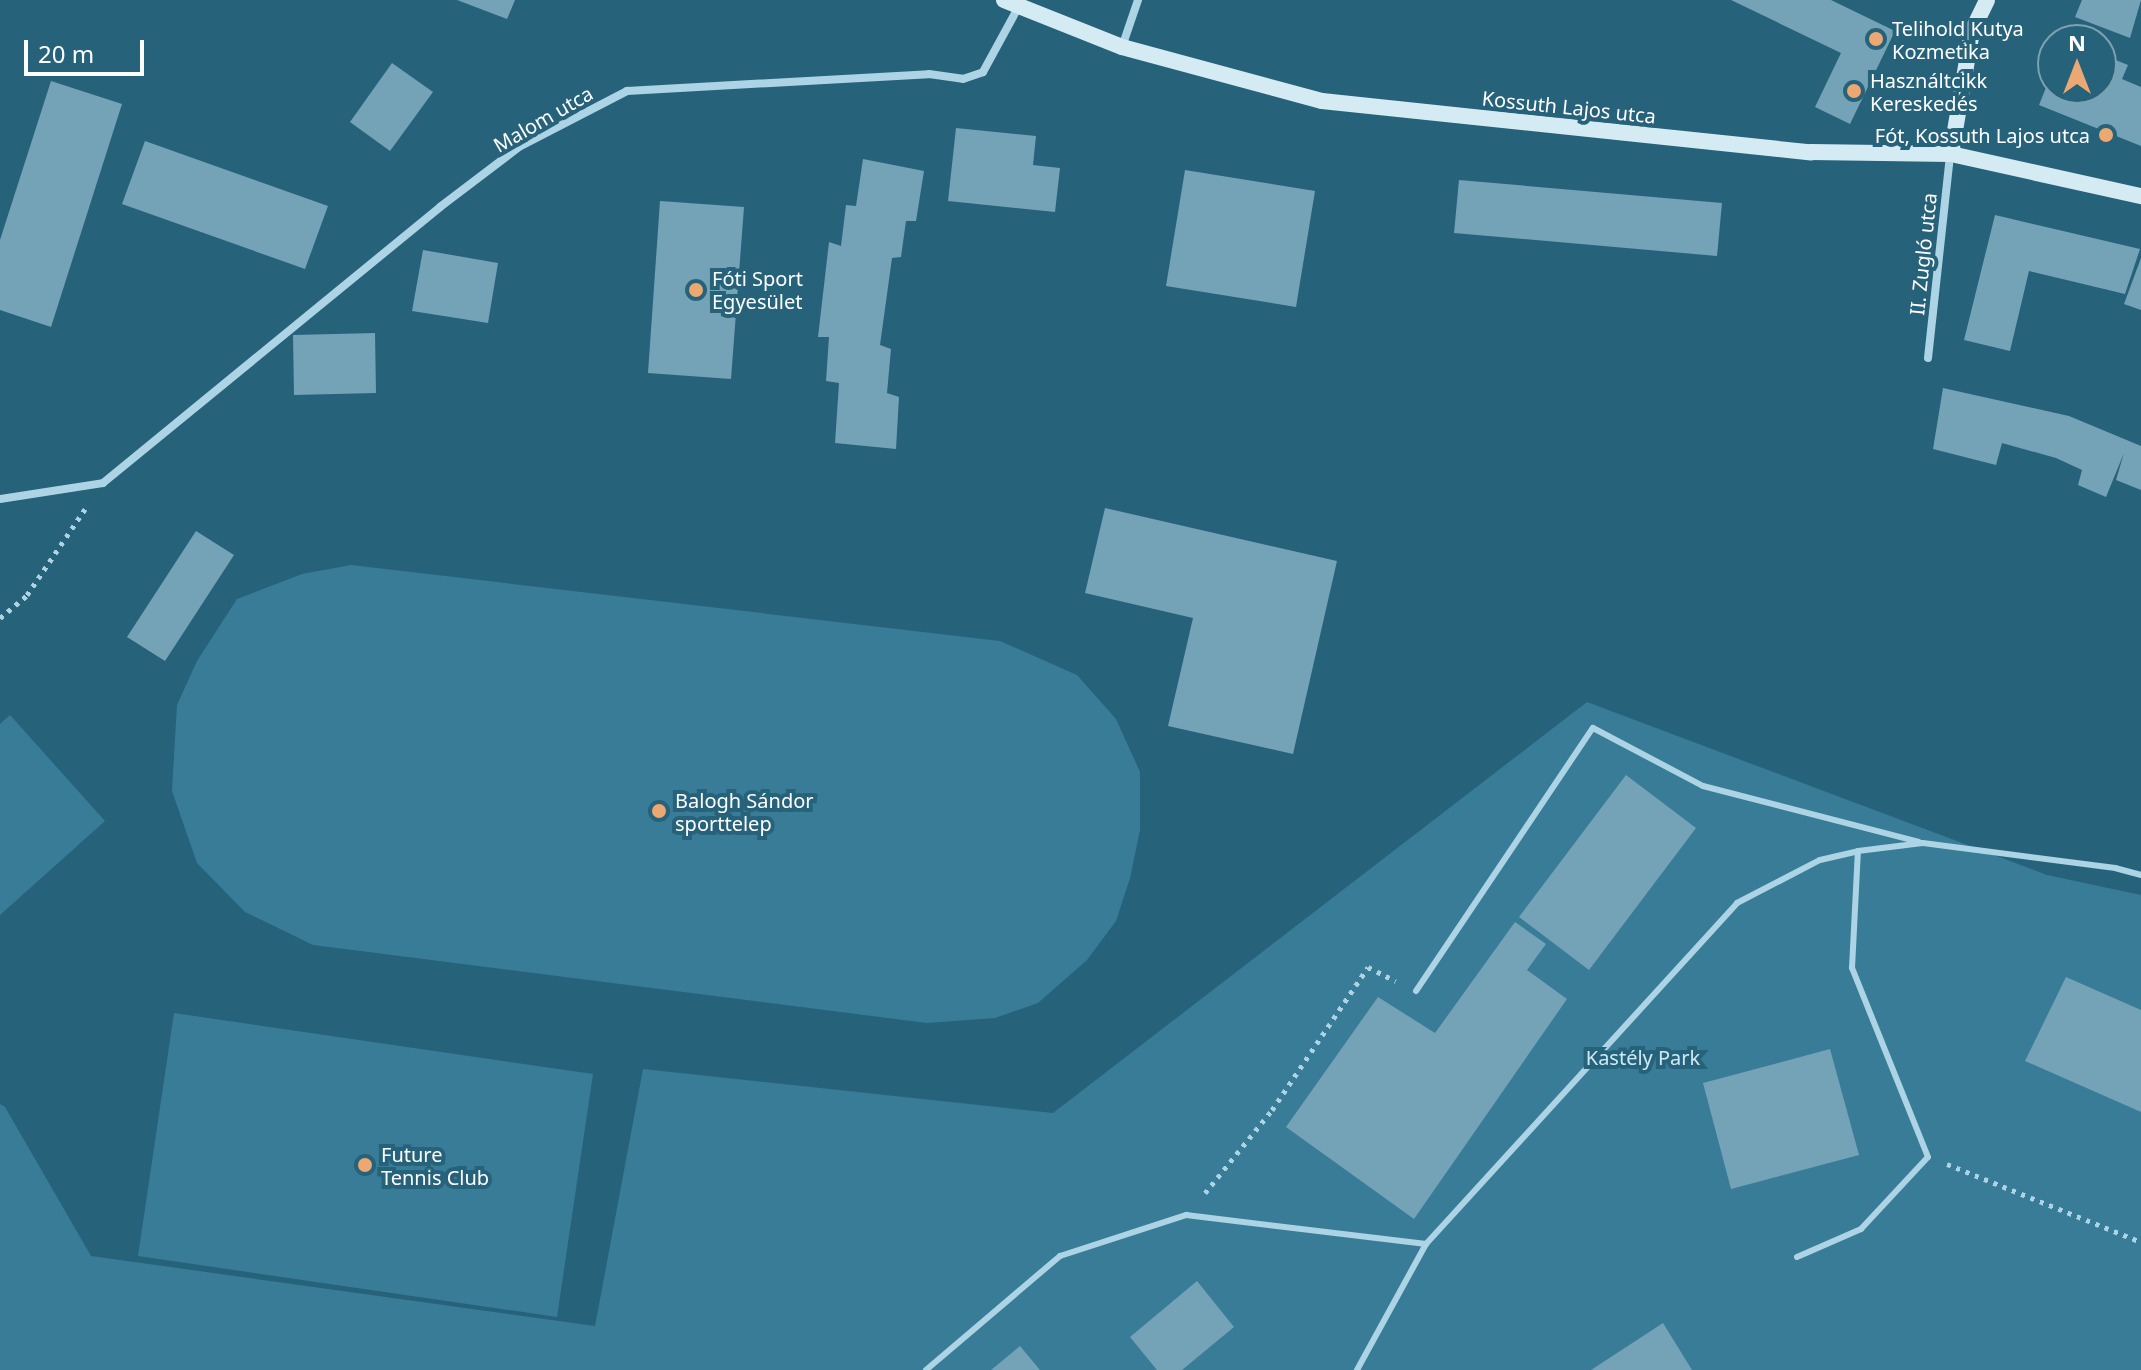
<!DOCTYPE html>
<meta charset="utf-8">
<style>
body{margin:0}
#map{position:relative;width:2141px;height:1370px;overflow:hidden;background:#27627b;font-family:"Noto Sans",sans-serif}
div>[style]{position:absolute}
.green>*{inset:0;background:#387c97}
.building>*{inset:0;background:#74a3b7}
.path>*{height:5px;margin-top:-2.5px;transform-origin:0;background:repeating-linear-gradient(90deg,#acd4e4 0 4px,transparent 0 10px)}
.service>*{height:6px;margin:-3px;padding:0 3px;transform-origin:3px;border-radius:3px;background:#acd4e4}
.minor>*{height:8px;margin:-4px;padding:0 4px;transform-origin:4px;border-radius:4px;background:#acd4e4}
.secondary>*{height:16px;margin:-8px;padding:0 8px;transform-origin:8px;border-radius:8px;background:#d4ebf4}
.dots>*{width:22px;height:22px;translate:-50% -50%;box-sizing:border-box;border:4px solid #27627b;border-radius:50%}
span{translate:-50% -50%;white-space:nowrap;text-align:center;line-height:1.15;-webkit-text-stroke:8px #27627b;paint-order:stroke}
.poi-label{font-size:20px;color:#fff}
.left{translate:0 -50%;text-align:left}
.right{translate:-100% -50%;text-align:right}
.street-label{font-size:20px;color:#fff}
.park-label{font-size:20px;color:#cee9f3}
.north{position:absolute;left:2037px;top:24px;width:80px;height:80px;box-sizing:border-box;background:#27627b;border:2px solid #7da1b0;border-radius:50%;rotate:0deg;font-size:22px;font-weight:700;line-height:32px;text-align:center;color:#fff}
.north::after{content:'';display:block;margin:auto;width:28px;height:36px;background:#eca872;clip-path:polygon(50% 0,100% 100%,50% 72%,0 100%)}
.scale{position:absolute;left:24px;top:40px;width:120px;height:36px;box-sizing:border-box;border:4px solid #fff;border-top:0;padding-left:10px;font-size:24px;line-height:28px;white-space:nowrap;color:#fff;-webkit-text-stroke:6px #27627b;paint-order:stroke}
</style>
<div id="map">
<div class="green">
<div style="clip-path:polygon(351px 565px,1000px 641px,1077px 675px,1116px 719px,1140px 772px,1140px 830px,1130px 878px,1116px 921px,1087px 960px,1038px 1003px,995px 1018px,927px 1023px,313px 945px,245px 912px,197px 863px,172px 791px,177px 705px,197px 661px,237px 599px,302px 574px)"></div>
<div style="clip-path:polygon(1587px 702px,2047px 875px,2141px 895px,2141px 1370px,0 1370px,0 1104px,5px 1107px,91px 1256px,595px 1326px,643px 1069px,1053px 1113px)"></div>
<div style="clip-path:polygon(10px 715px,105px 821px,0 915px,0 724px)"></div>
<div style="clip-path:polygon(174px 1013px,593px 1074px,557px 1317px,138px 1256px)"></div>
</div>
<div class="building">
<div style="clip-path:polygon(457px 0,515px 0,507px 19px)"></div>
<div style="clip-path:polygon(1731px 0,1831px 0,1895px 31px,1850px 124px,1815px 107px,1841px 53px)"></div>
<div style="clip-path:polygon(2082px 0,2141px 0,2130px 38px,2075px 17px)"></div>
<div style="clip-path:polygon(2101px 54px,2128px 65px,2122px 79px,2141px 87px,2141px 146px,2039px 105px,2053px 70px,2053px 88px,2101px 88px)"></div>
<div style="clip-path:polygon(392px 63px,433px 92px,390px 151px,350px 122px)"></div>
<div style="clip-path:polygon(51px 81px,122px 104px,51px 327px,0 310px,0 240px)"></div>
<div style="clip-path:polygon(956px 128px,1036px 136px,1033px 165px,1060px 168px,1055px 212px,948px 201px)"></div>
<div style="clip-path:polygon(145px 141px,328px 206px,305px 269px,122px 204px)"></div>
<div style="clip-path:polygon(863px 159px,924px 171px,916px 221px,906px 221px,901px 257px,892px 258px,880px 345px,891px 349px,887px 393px,899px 397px,896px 449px,835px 443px,839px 383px,826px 381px,829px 337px,818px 337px,829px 242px,841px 246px,846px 205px,856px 206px)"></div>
<div style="clip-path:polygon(1185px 170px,1315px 191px,1296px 307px,1166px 286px)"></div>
<div style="clip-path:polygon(1459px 180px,1722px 203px,1717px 256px,1454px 233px)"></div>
<div style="clip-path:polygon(660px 201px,744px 207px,731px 379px,648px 373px)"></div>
<div style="clip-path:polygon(1995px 215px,2140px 249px,2125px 294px,2029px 271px,2010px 351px,1964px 340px)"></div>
<div style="clip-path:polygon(423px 250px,498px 263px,488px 323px,412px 311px)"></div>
<div style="clip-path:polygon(2141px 258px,2141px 310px,2124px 304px)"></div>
<div style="clip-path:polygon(375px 333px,376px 393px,294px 395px,293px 335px)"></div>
<div style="clip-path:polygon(1943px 388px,2069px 416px,2141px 446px,2141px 490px,2116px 480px,2124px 453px,2106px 497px,2078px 485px,2082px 470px,2056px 458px,2002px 443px,1996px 465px,1933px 449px)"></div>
<div style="clip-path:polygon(1105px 508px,1337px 561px,1293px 754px,1168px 726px,1193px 618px,1085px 593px)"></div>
<div style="clip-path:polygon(196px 531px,234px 555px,165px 661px,127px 637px)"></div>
<div style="clip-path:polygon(1626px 775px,1696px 828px,1589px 970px,1519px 917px)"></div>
<div style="clip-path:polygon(1515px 922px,1546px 944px,1527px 970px,1567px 999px,1414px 1219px,1286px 1127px,1378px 997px,1435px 1033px)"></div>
<div style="clip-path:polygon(2066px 977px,2141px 1010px,2141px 1112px,2025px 1061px)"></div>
<div style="clip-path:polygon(1830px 1049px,1859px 1155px,1731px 1189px,1703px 1083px)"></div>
<div style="clip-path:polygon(1197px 1281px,1234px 1327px,1182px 1370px,1157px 1370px,1130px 1337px)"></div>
<div style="clip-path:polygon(1663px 1323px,1692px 1370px,1591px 1370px)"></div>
<div style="clip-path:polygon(1020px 1346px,1040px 1370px,991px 1370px)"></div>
</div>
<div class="path">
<div style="left:0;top:618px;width:35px;rotate:-40deg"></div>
<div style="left:27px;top:595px;width:104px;rotate:-56deg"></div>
<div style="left:1947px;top:1164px;width:209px;rotate:21.9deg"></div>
<div style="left:1205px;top:1193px;width:107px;rotate:-51.1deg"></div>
<div style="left:1272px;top:1110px;width:172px;rotate:-56.1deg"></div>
<div style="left:1368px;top:967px;width:31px;rotate:27deg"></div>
</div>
<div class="service">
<div style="left:1416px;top:991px;width:317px;rotate:-56.1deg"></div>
<div style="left:1593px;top:728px;width:124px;rotate:27.8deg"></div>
<div style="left:1703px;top:786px;width:223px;rotate:14.5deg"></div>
<div style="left:1797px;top:1257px;width:70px;rotate:-23.6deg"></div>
<div style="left:1861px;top:1229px;width:98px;rotate:-47.1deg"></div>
<div style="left:1928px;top:1157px;width:204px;rotate:-111.9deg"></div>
<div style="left:1852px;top:968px;width:117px;rotate:-87.1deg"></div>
<div style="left:926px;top:1370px;width:176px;rotate:-40.4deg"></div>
<div style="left:1060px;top:1256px;width:133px;rotate:-18deg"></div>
<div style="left:1186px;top:1215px;width:242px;rotate:6.9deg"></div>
<div style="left:1357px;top:1370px;width:144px;rotate:-61.3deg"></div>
<div style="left:1426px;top:1244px;width:462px;rotate:-47.6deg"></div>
<div style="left:1737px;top:903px;width:93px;rotate:-27.4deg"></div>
<div style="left:1820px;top:860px;width:39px;rotate:-13deg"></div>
<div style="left:1858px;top:851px;width:65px;rotate:-7deg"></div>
<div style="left:1923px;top:843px;width:194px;rotate:7.4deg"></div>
<div style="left:2115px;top:868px;width:27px;rotate:15deg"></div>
</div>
<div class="minor">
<div style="left:1122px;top:47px;width:50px;rotate:-71.2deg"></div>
<div style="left:1928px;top:358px;width:204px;rotate:-83.8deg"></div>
<div style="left:0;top:499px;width:104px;rotate:-8.8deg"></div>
<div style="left:103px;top:483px;width:436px;rotate:-39.3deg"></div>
<div style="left:440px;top:207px;width:99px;rotate:-37.2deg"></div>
<div style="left:519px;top:147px;width:122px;rotate:-27.4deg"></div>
<div style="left:627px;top:91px;width:302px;rotate:-3.2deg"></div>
<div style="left:929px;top:74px;width:34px;rotate:8deg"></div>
<div style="left:963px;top:79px;width:21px;rotate:-19deg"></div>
<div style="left:983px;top:72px;width:75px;rotate:-61.4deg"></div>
</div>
<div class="secondary">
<div style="left:1004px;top:0;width:127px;rotate:21.7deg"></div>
<div style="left:1122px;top:47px;width:207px;rotate:15.1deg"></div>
<div style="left:1322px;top:101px;width:492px;rotate:6deg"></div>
<div style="left:1811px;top:152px;width:140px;rotate:0.8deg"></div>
<div style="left:1951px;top:154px;width:195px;rotate:12.5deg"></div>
<div style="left:1951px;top:154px;width:125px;rotate:-80.3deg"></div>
<div style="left:1972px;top:31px;width:34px;rotate:-64deg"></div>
</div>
<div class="dots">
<div style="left:1876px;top:39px;background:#eca872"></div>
<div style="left:1854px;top:91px;background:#eca872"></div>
<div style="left:2106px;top:135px;background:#eca872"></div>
<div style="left:696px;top:290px;background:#eca872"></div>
<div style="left:659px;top:811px;background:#eca872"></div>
<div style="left:365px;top:1165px;background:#eca872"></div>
</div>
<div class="poi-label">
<span class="left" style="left:1892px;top:40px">Telihold Kutya<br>Kozmetika</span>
<span class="left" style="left:1870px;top:92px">Használtcikk<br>Kereskedés</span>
<span class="right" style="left:2090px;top:135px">Fót, Kossuth Lajos utca</span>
<span class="left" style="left:712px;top:290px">Fóti Sport<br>Egyesület</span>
<span class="left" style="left:675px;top:812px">Balogh Sándor<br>sporttelep</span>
<span class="left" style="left:381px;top:1166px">Future<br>Tennis Club</span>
</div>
<div class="street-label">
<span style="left:1569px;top:107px;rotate:6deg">Kossuth Lajos utca</span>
<span style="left:543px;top:119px;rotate:-30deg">Malom utca</span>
<span style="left:1923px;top:254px;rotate:-84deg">II. Zugló utca</span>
</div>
<div class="park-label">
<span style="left:1643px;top:1057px">Kastély Park</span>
</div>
<div class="north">N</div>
<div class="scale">20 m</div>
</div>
